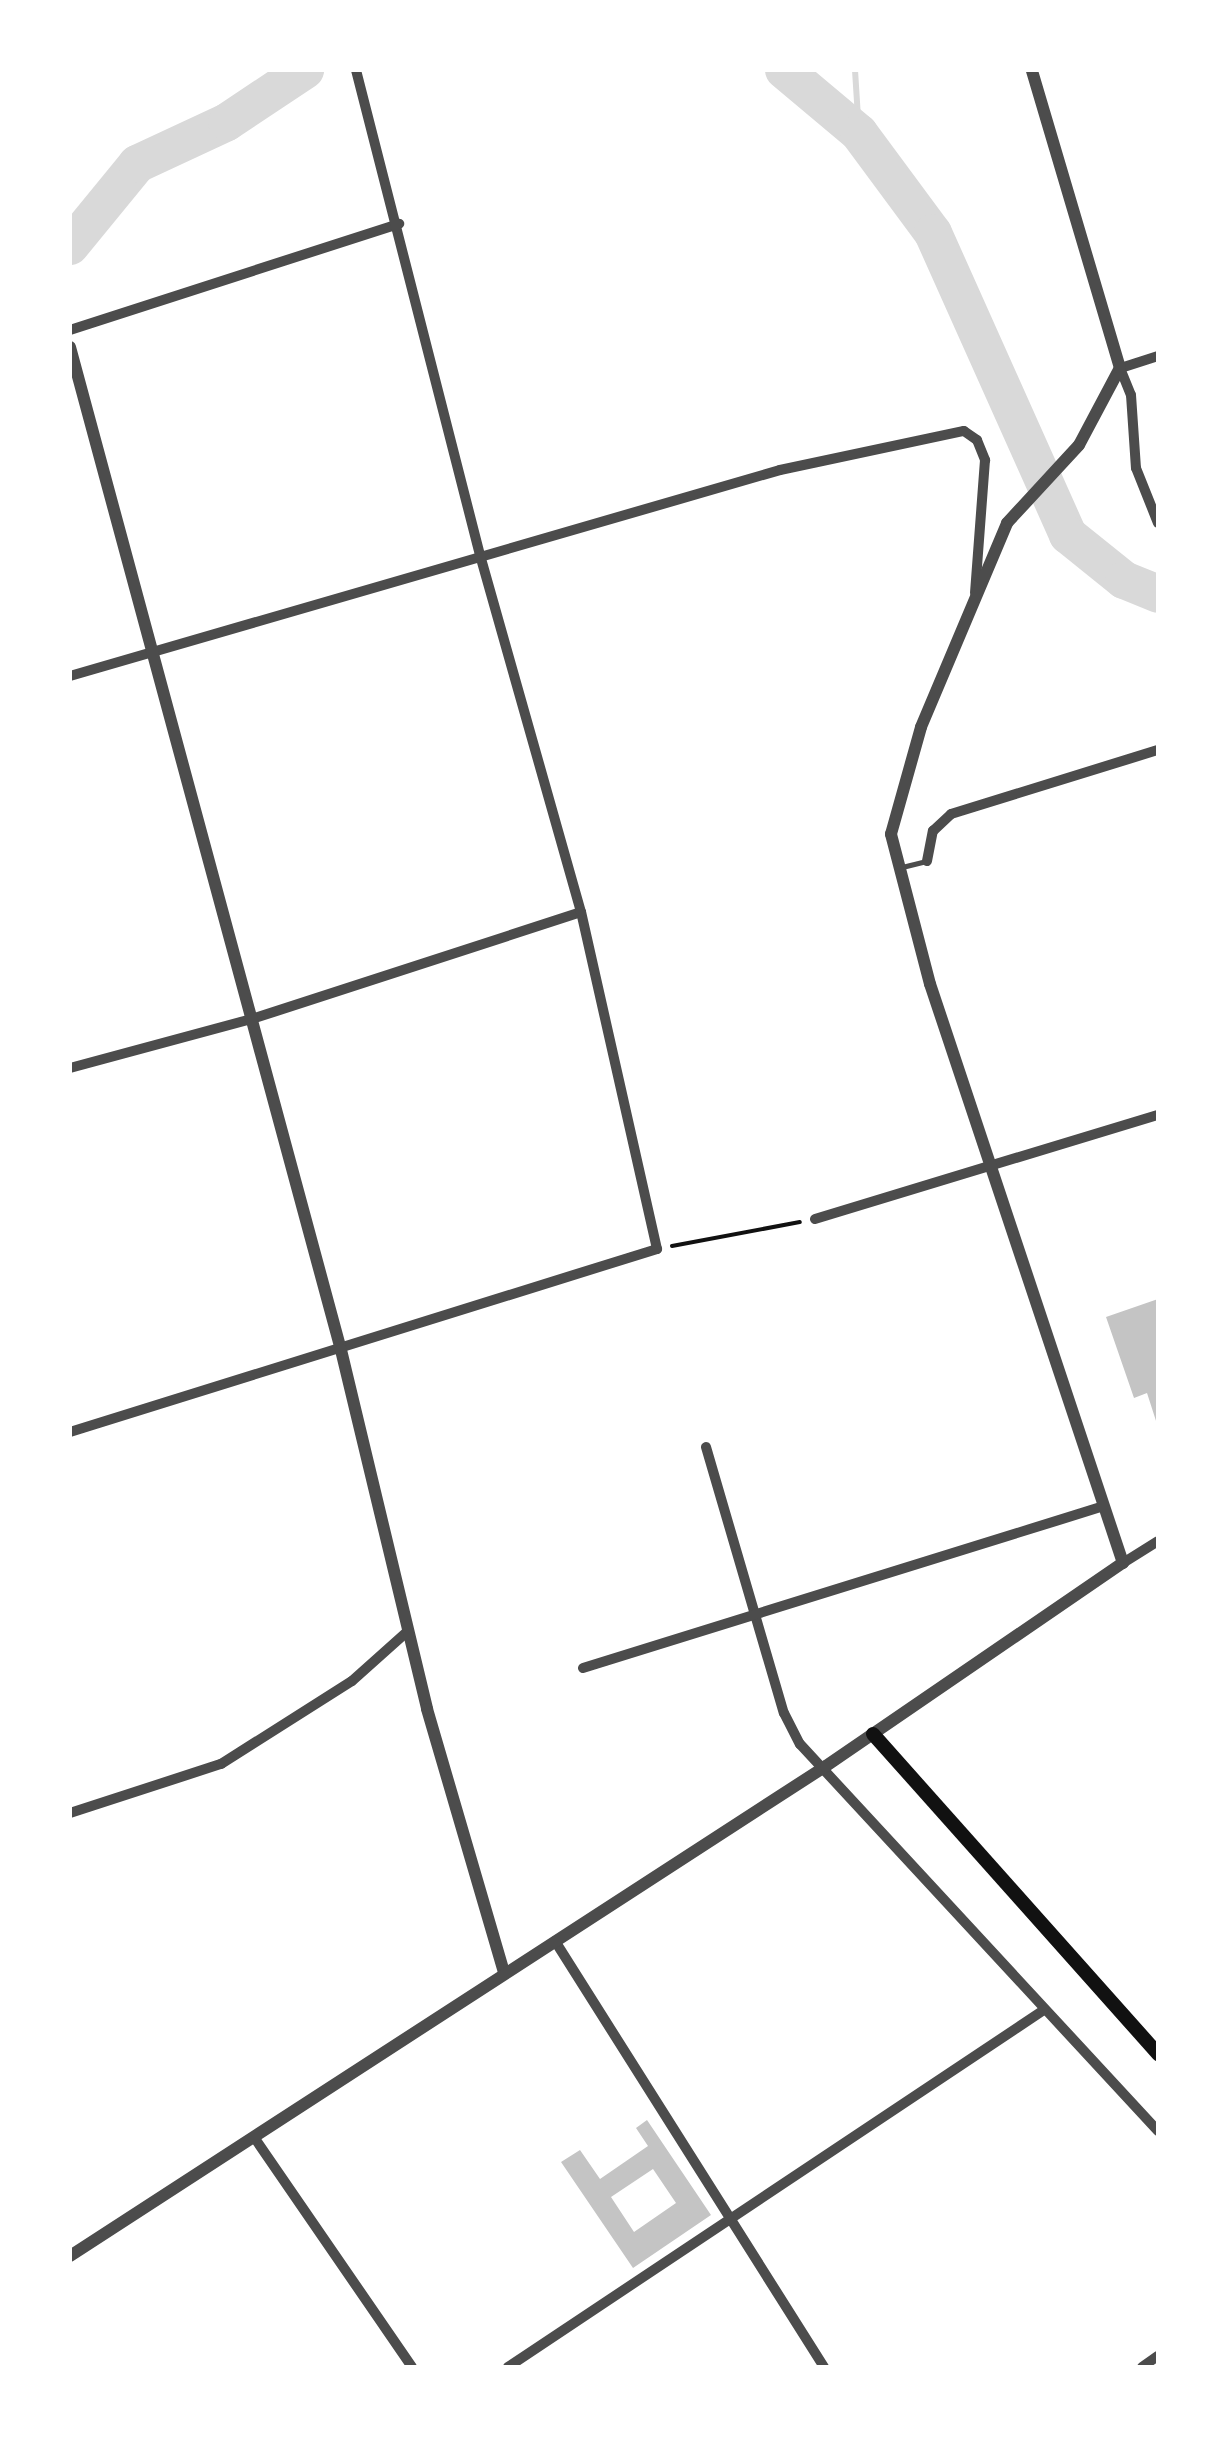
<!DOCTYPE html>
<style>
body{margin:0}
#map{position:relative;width:1228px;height:2437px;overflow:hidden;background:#fff;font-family:"Source Serif 4",serif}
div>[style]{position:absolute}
.stream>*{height:6px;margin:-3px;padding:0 3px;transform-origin:3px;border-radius:3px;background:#d9d9d9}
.river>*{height:38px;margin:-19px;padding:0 19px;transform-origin:19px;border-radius:19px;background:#d9d9d9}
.building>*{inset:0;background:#c4c4c4}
.path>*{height:4px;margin:-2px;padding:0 2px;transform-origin:2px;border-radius:2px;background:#111}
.service>*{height:5px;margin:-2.5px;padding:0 2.5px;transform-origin:2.5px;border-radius:2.5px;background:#4c4c4c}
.minor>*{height:10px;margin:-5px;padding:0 5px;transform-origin:5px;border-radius:5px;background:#4c4c4c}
.tertiary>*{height:12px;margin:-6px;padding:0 6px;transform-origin:6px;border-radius:6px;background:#4c4c4c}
.secondary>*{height:14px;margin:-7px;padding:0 7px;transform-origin:7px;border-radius:7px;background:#111}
span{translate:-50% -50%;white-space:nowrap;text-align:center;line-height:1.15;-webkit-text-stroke:10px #fff;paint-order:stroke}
.frame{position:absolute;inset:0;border:72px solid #fff;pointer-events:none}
</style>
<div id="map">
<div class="stream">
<div style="left:855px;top:70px;width:63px;rotate:86.4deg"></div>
</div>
<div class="river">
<div style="left:784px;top:70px;width:98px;rotate:40deg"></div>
<div style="left:859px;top:133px;width:124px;rotate:53.5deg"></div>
<div style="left:933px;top:233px;width:331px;rotate:65.9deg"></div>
<div style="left:1068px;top:535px;width:72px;rotate:38.8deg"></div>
<div style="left:1124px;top:580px;width:37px;rotate:22deg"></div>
<div style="left:70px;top:246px;width:106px;rotate:-50.7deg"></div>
<div style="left:137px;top:164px;width:99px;rotate:-25deg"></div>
<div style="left:227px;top:122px;width:94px;rotate:-33.7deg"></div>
</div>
<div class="building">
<div style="clip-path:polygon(1158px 1299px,1158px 1424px,1157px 1424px,1147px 1393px,1134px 1398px,1106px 1317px)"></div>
<div style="clip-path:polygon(evenodd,647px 2120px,711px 2215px,633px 2268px,561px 2162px,580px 2150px,600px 2179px,648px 2146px,636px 2128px,647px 2120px,653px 2169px,676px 2203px,634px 2232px,611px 2197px,653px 2169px)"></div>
</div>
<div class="path">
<div style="left:672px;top:1246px;width:130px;rotate:-10.6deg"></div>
</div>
<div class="service">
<div style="left:902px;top:867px;width:25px;rotate:-14deg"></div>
</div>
<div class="minor">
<div style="left:70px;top:330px;width:346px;rotate:-17.9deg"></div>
<div style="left:1158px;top:356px;width:40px;rotate:162deg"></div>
<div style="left:1120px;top:368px;width:29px;rotate:68deg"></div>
<div style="left:1131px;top:395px;width:73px;rotate:86.1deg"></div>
<div style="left:1136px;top:468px;width:59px;rotate:68.2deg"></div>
<div style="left:70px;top:676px;width:739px;rotate:-16.18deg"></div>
<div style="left:780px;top:470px;width:188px;rotate:-12deg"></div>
<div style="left:964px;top:431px;width:16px;rotate:35deg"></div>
<div style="left:977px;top:440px;width:22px;rotate:68deg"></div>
<div style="left:985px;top:460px;width:133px;rotate:94.3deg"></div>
<div style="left:927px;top:861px;width:31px;rotate:-79deg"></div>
<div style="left:933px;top:831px;width:25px;rotate:-43deg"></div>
<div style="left:951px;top:814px;width:217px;rotate:-17.2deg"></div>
<div style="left:70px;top:1068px;width:188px;rotate:-15.1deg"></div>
<div style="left:252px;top:1019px;width:346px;rotate:-18deg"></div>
<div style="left:815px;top:1219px;width:358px;rotate:-16.9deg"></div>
<div style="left:70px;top:1432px;width:615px;rotate:-17.32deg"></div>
<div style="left:657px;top:1249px;width:345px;rotate:-102.7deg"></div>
<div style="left:581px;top:912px;width:367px;rotate:-105.8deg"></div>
<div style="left:481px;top:559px;width:505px;rotate:-104.34deg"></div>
<div style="left:706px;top:1447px;width:277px;rotate:73.7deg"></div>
<div style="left:784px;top:1713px;width:35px;rotate:63deg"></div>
<div style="left:800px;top:1744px;width:527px;rotate:47.23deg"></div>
<div style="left:1123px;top:1563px;width:41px;rotate:-32.2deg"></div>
<div style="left:583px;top:1668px;width:542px;rotate:-17.27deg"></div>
<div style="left:70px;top:1813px;width:159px;rotate:-18deg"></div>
<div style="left:221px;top:1764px;width:155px;rotate:-32.4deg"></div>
<div style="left:352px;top:1681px;width:75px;rotate:-41.8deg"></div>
<div style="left:555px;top:1941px;width:504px;rotate:57.73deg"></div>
<div style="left:256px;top:2140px;width:275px;rotate:55.5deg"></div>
<div style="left:508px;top:2367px;width:644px;rotate:-33.67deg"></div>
<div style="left:1142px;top:2367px;width:19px;rotate:-35deg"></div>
</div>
<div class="tertiary">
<div style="left:70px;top:347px;width:1039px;rotate:74.88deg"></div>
<div style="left:341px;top:1350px;width:369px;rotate:76.5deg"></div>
<div style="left:427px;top:1709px;width:275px;rotate:73.7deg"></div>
<div style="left:70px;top:2256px;width:901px;rotate:-32.95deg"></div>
<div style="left:826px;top:1766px;width:360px;rotate:-34.4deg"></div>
<div style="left:1123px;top:1563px;width:610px;rotate:-108.43deg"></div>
<div style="left:930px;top:984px;width:155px;rotate:-104.6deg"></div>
<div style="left:891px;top:834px;width:111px;rotate:-74.3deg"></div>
<div style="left:921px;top:727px;width:221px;rotate:-67.1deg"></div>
<div style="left:1007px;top:523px;width:106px;rotate:-47.3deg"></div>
<div style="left:1079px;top:445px;width:87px;rotate:-62deg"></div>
<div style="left:1120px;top:368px;width:311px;rotate:-106.5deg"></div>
</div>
<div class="secondary">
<div style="left:873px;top:1734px;width:429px;rotate:48.3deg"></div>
</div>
<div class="frame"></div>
</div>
